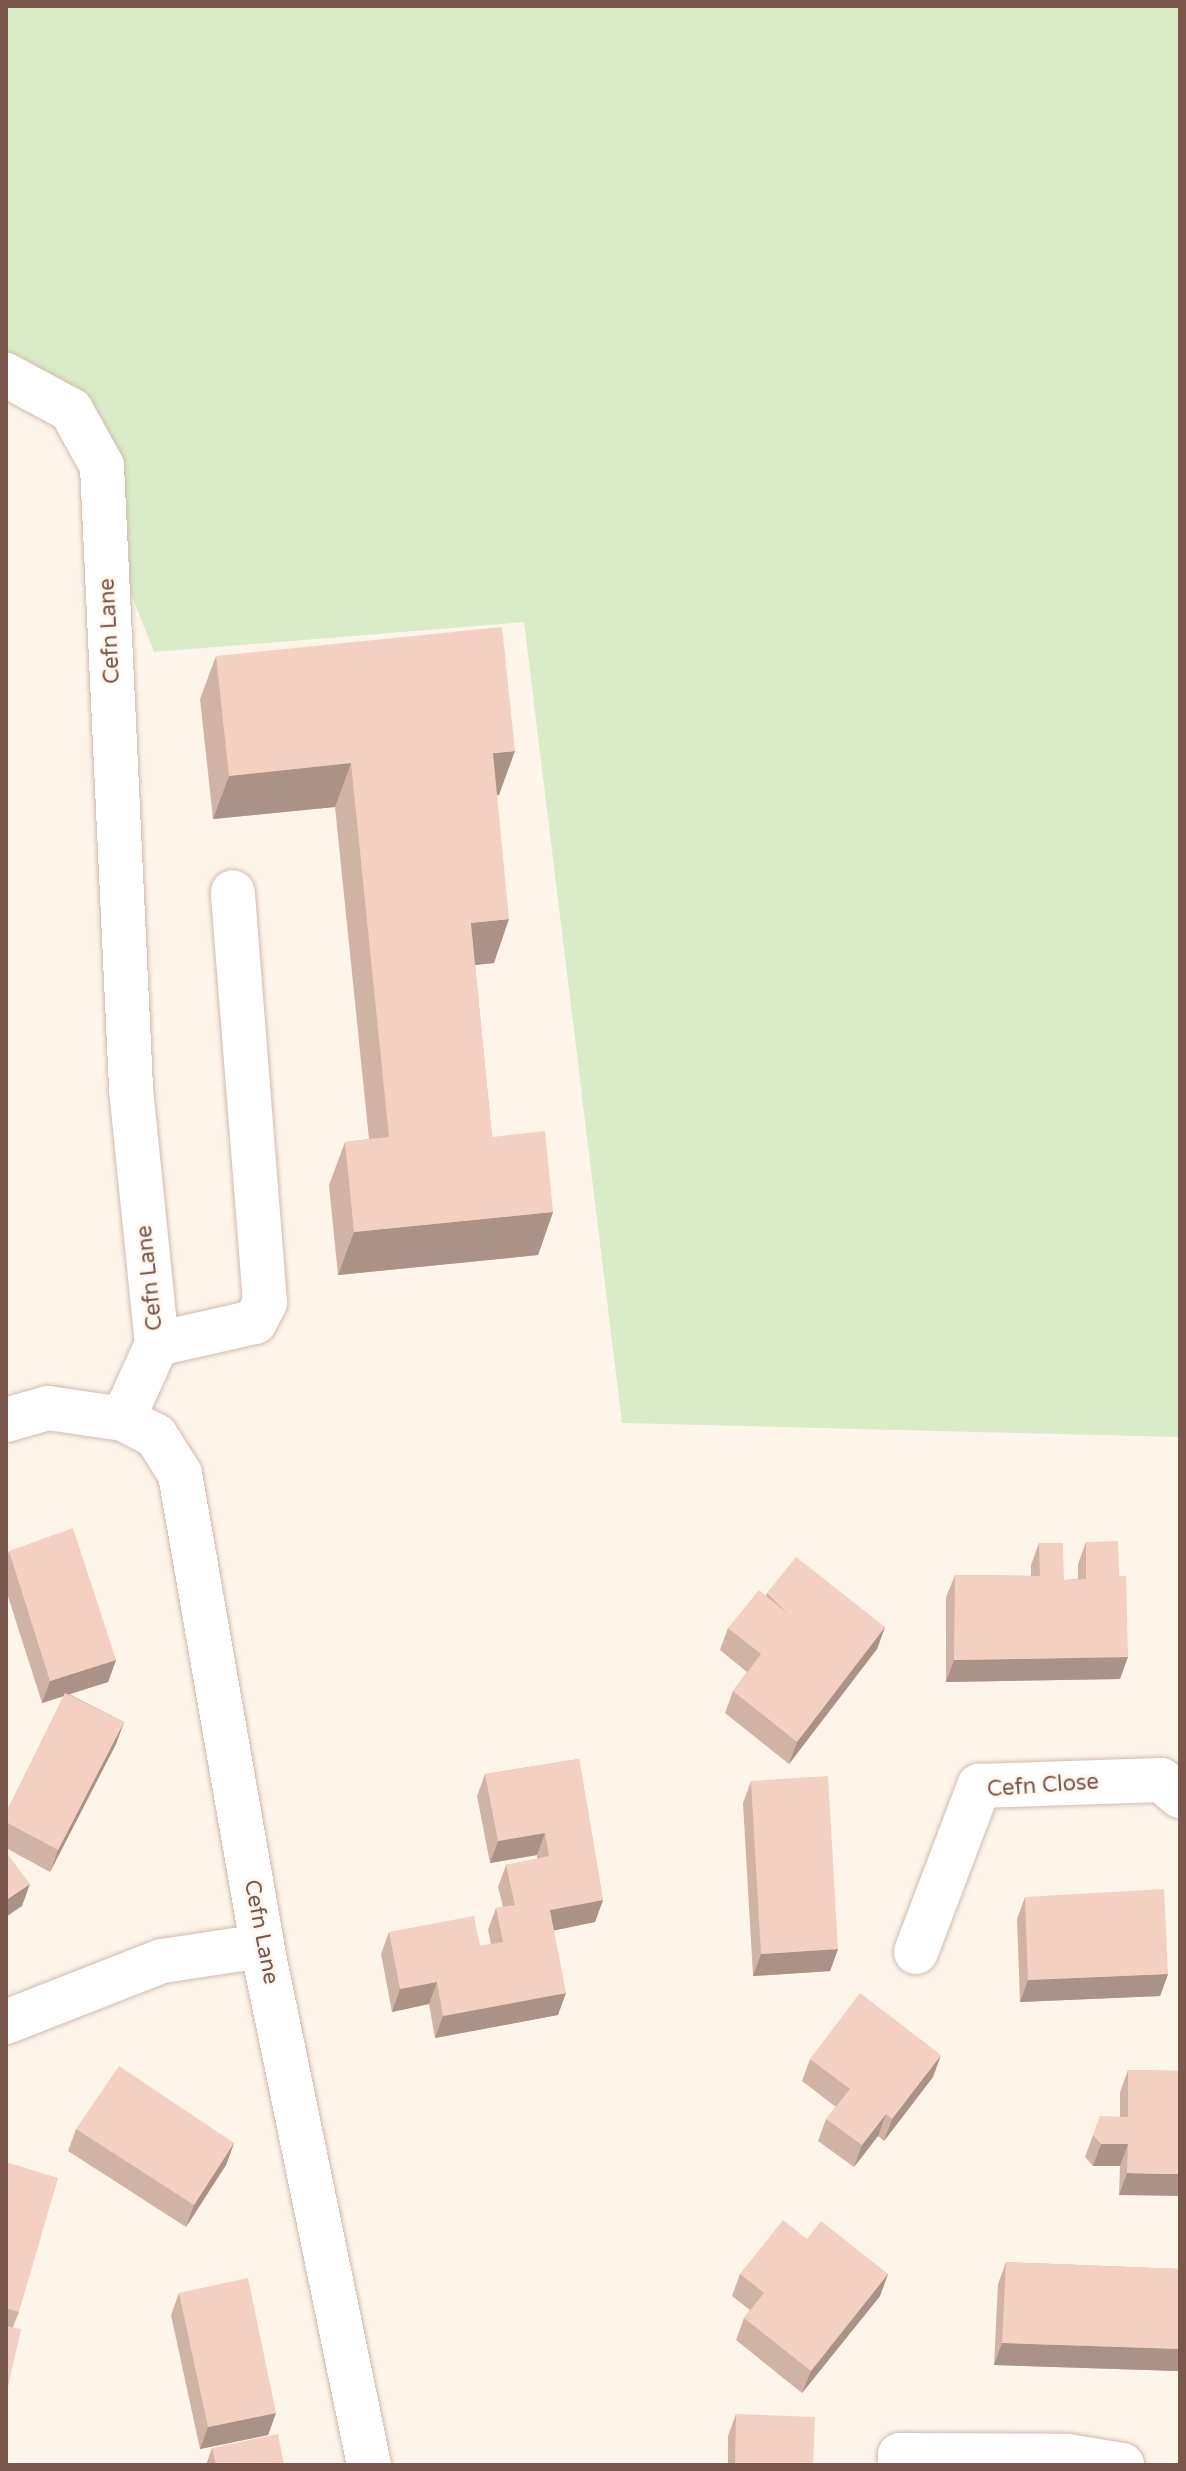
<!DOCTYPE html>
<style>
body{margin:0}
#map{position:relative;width:1186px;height:2471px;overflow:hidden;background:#fdf4ea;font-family:"Varela Round",sans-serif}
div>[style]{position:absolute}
.green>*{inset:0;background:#d9ecc7}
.roads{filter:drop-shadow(0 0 2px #d0baae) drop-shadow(0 0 2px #d0baae)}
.minor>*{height:44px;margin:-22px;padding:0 22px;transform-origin:22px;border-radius:22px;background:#fff}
.wall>*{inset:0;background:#d1b3a6}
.shaded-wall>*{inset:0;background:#aa9287}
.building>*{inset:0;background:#f3d0c1}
span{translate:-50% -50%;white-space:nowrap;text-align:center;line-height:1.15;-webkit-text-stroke:6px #fff8f1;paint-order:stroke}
.street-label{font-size:22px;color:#79574c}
.frame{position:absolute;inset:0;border:8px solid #79574c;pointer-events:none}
</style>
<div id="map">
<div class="green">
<div style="clip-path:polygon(6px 6px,1180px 6px,1180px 1437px,622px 1423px,524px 622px,154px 652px,54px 400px,6px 389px)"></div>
</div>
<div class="roads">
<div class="minor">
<div style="left:6px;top:375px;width:74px;rotate:28.3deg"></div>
<div style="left:71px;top:410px;width:64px;rotate:61deg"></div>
<div style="left:102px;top:466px;width:624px;rotate:87.33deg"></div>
<div style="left:131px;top:1089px;width:256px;rotate:84.2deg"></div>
<div style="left:157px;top:1344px;width:82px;rotate:114.4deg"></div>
<div style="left:157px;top:1344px;width:100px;rotate:-12.7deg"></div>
<div style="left:255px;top:1322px;width:22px;rotate:-63deg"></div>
<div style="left:265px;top:1302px;width:411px;rotate:-94.5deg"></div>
<div style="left:6px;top:1420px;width:44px;rotate:-15.9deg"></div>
<div style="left:48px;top:1408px;width:76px;rotate:8.3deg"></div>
<div style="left:123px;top:1419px;width:37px;rotate:27deg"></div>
<div style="left:156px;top:1436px;width:45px;rotate:57.7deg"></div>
<div style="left:180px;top:1474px;width:479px;rotate:80.1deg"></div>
<div style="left:262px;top:1946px;width:530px;rotate:78.35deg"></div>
<div style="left:916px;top:1952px;width:178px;rotate:-69.2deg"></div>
<div style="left:979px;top:1786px;width:182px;rotate:-1.9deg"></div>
<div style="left:1161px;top:1780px;width:25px;rotate:40deg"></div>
<div style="left:6px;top:2022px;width:168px;rotate:-21.4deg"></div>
<div style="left:162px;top:1961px;width:101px;rotate:-8.5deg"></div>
<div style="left:900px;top:2465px;width:10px;rotate:-90deg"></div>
<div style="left:900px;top:2455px;width:167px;rotate:0.3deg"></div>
<div style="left:1067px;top:2456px;width:56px;rotate:9.3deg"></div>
</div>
</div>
<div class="wall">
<div style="clip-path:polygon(216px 656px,499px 795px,497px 795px,494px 963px,475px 965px,492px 1137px,553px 1212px,538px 1255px,338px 1275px,329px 1185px,345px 1142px,369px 1139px,335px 807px,213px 819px,200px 699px)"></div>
<div style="clip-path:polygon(1086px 1542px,1120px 1679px,946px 1682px,946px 1597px,955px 1575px,1031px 1576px,1031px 1565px,1039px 1543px,1064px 1580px,1078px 1579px,1078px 1564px)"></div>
<div style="clip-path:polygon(9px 1551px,116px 1660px,108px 1682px,69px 1694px,124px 1722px,116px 1744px,50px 1872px,6px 1848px,6px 1813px,64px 1696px,42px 1703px,6px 1590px,6px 1559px)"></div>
<div style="clip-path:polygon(767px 1593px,885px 1627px,877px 1649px,789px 1764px,725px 1713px,733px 1691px,747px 1672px,720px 1650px,728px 1628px,766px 1596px)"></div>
<div style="clip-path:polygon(579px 1759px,603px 1900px,595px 1922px,554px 1930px,558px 2015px,435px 2038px,429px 2004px,392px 2012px,381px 1954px,389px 1932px,480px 1946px,491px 1944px,488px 1930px,496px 1908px,503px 1907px,498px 1887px,506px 1865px,537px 1859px,537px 1855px,490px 1863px,477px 1796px,485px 1774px)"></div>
<div style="clip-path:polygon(751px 1781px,838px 1949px,830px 1971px,753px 1976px,743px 1803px)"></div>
<div style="clip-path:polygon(1025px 1897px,1168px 1974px,1160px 1996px,1020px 2002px,1017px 1919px)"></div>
<div style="clip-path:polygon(810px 2059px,933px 2077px,884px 2141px,878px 2136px,854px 2167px,818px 2141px,826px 2119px,836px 2107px,802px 2081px)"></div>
<div style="clip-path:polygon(1128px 2070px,1180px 2071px,1119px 2195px,1120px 2166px,1093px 2166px,1085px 2157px,1093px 2135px,1120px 2117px,1120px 2092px)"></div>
<div style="clip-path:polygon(76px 2129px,234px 2143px,226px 2165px,186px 2227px,68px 2151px)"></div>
<div style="clip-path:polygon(6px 2162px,19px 2312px,13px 2327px,6px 2396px)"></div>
<div style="clip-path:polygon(807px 2239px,888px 2274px,880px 2296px,802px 2393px,736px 2340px,744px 2318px,750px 2310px,732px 2296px,740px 2274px)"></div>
<div style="clip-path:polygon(1006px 2262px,1180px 2269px,1180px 2367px,1178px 2371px,994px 2365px,998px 2284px)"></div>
<div style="clip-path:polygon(179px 2293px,276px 2413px,268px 2435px,200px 2449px,171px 2315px)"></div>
<div style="clip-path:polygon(736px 2414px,813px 2465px,728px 2465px,728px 2436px)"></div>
<div style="clip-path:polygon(212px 2448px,284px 2465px,206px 2465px)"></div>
</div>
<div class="shaded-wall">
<div style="clip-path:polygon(515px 751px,499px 795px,477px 797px,493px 753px)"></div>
<div style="clip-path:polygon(351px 763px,335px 807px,213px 819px,229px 776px)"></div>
<div style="clip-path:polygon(509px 919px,494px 963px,455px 967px,471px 923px)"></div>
<div style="clip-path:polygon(553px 1212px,538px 1255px,338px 1275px,354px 1232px)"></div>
<div style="clip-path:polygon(885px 1627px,877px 1649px,789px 1764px,797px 1742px)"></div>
<div style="clip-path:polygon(1128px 1657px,1120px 1679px,946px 1682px,954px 1660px)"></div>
<div style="clip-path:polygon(116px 1660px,108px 1682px,42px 1703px,50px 1681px)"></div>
<div style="clip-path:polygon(124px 1722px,116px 1744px,50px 1872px,58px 1850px)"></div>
<div style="clip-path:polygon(545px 1833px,537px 1855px,490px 1863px,498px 1841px)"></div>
<div style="clip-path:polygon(30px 1884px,22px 1906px,6px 1917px,6px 1900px)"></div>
<div style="clip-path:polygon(603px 1900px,595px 1922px,542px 1933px,550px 1910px)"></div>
<div style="clip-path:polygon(838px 1949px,830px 1971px,753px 1976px,761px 1954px)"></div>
<div style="clip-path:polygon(1168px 1974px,1160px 1996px,1020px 2002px,1028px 1980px)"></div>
<div style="clip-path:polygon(437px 1982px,429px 2004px,392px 2012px,400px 1989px)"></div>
<div style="clip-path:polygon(566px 1993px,558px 2015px,435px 2038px,443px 2016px)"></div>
<div style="clip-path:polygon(941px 2055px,933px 2077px,884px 2141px,892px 2119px)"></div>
<div style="clip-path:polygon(886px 2114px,878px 2136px,854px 2167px,862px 2145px)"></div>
<div style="clip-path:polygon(234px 2143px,226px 2165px,186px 2227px,194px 2205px)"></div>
<div style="clip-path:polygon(1101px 2144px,1128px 2144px,1120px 2166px,1093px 2166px)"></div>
<div style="clip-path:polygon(1127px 2173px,1180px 2174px,1180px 2196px,1119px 2195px)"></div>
<div style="clip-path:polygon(888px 2274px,880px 2296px,802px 2393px,811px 2371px)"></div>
<div style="clip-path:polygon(1002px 2343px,1180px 2349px,1180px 2367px,1178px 2371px,994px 2365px)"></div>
<div style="clip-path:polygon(276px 2413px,268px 2435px,200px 2449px,208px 2427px)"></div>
</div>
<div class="building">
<div style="clip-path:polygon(502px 627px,515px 751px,493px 753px,509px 919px,471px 923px,492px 1137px,545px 1131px,553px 1212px,354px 1232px,345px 1142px,389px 1137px,351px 763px,229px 776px,216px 656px)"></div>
<div style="clip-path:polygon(73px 1528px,116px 1660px,50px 1681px,9px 1551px)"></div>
<div style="clip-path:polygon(1118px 1541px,1119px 1576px,1126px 1576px,1128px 1657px,954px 1660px,955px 1575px,1040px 1576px,1039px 1543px,1063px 1543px,1064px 1580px,1086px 1579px,1086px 1542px)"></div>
<div style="clip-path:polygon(796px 1557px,885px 1627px,797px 1742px,733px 1691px,761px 1654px,728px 1628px,759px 1590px,788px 1614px,767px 1593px)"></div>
<div style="clip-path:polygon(65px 1693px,124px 1722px,58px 1850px,6px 1822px,6px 1813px)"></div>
<div style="clip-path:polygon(579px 1759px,603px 1900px,550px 1910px,566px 1993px,443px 2016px,437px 1982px,400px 1989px,389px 1932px,474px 1916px,480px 1946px,503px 1942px,496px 1908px,515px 1905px,506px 1865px,549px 1856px,545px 1833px,498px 1841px,485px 1774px)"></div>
<div style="clip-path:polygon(828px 1776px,838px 1949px,761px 1954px,751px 1781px)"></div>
<div style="clip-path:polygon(6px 1852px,30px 1884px,6px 1900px)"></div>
<div style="clip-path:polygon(1164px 1889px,1168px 1974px,1028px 1980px,1025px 1897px)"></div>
<div style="clip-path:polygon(860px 1993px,941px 2055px,892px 2119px,886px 2114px,862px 2145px,826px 2119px,850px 2089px,810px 2059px)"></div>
<div style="clip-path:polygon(119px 2066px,234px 2143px,194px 2205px,76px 2129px)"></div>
<div style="clip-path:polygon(1128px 2070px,1180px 2071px,1180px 2174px,1127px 2173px,1128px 2144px,1101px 2144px,1093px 2135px,1100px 2116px,1128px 2117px)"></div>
<div style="clip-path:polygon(6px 2162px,58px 2178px,19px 2312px,6px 2308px)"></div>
<div style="clip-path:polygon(783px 2220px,807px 2239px,821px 2221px,888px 2274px,811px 2371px,744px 2318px,764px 2293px,740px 2274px)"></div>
<div style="clip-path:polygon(1006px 2262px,1180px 2269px,1180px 2349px,1002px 2343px)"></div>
<div style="clip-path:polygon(248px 2278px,276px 2413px,208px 2427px,179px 2293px)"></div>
<div style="clip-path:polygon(6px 2326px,21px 2329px,6px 2396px)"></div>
<div style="clip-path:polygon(736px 2414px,815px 2417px,813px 2465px,735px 2465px)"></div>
<div style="clip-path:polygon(278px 2434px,284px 2465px,216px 2465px,212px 2448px)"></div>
</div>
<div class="street-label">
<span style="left:110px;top:631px;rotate:-93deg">Cefn Lane</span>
<span style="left:150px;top:1278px;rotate:-96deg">Cefn Lane</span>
<span style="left:1043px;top:1786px;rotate:-4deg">Cefn Close</span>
<span style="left:261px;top:1932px;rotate:79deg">Cefn Lane</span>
</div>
<div class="frame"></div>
</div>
